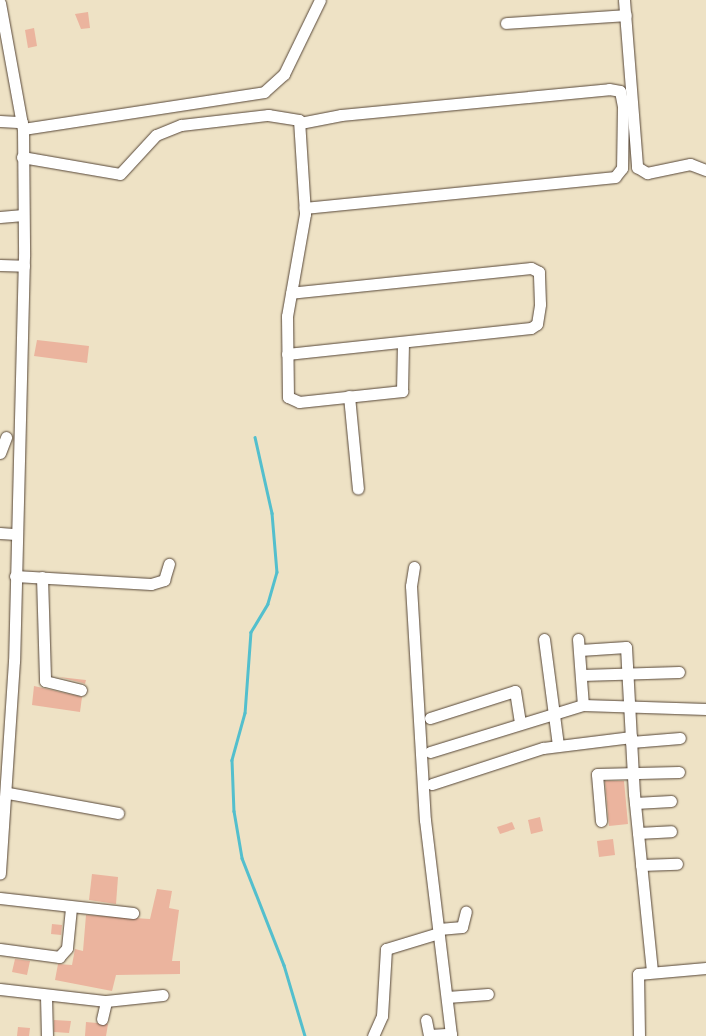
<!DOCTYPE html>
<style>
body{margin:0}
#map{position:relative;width:706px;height:1036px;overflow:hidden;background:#eee2c5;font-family:Sriracha,sans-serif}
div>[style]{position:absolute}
.stream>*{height:2.5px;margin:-1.25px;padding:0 1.25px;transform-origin:1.25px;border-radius:1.25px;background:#53bfcd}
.building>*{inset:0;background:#ebb49e}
.roads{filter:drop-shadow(0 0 1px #564637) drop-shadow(0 0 1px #564637)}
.minor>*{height:11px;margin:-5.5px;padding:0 5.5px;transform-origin:5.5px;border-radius:5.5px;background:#fff}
span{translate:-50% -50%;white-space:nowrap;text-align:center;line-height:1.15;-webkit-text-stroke:4px #f7f3e8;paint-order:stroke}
</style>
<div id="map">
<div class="stream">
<div style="left:255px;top:437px;width:78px;rotate:77.4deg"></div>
<div style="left:272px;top:513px;width:59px;rotate:85.2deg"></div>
<div style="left:277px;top:572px;width:33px;rotate:106deg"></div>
<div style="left:268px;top:604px;width:33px;rotate:121deg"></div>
<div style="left:251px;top:632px;width:81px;rotate:94.2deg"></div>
<div style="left:245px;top:713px;width:49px;rotate:105.5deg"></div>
<div style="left:232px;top:760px;width:51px;rotate:87.8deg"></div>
<div style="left:234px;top:811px;width:48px;rotate:80.3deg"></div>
<div style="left:242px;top:858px;width:115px;rotate:68.6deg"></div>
<div style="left:284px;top:965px;width:74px;rotate:73.5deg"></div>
</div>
<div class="building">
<div style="clip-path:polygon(88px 12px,90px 28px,81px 29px,75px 14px)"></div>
<div style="clip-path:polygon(34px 28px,37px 46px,28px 48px,25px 30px)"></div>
<div style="clip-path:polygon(37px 340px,89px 346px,87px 363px,34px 356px)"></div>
<div style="clip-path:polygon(59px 677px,86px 680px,85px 684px,83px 683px)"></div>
<div style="clip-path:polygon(34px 686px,82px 697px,80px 712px,32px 705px)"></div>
<div style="clip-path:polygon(605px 781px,624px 781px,628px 824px,609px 826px)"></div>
<div style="clip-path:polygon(540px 817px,543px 831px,531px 834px,528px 820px)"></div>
<div style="clip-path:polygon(512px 822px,515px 829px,500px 834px,497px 827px)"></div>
<div style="clip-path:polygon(613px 839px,615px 855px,599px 857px,597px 841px)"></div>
<div style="clip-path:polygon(92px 874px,118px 877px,116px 904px,89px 900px)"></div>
<div style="clip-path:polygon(157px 889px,172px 891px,169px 908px,179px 910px,172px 961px,180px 961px,180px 974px,116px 975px,112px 991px,55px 980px,58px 964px,72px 965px,75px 949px,83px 951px,86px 915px,150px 919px)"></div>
<div style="clip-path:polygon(52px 924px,62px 925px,61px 935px,51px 934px)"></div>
<div style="clip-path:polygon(15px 959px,30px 961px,27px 975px,12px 972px)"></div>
<div style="clip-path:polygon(54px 1020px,71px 1021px,69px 1033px,54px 1032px)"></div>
<div style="clip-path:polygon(86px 1022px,108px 1024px,106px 1036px,85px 1036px)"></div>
<div style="clip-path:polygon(18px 1027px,30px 1028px,29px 1036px,17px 1036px)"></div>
</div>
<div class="roads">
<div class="minor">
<div style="left:624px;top:0;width:168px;rotate:85.5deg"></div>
<div style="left:637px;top:167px;width:12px;rotate:31deg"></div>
<div style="left:647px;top:173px;width:44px;rotate:-11.8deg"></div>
<div style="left:690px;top:164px;width:17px;rotate:21deg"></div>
<div style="left:0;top:3px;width:128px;rotate:79.7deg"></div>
<div style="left:23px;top:129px;width:127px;rotate:89.5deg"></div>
<div style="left:24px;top:256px;width:405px;rotate:91.4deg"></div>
<div style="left:14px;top:661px;width:213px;rotate:93.8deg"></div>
<div style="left:506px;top:23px;width:120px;rotate:-3.8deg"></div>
<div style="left:0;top:121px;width:22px;rotate:3deg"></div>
<div style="left:300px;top:123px;width:42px;rotate:-11deg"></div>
<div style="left:341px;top:115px;width:269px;rotate:-5.5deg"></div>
<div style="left:609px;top:89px;width:11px;rotate:10deg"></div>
<div style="left:620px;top:91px;width:16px;rotate:79deg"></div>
<div style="left:623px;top:107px;width:61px;rotate:90.9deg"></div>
<div style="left:622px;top:168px;width:11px;rotate:128deg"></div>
<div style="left:615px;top:177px;width:312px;rotate:174.3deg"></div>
<div style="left:23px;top:129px;width:244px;rotate:-8.7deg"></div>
<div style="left:264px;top:92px;width:27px;rotate:-42deg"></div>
<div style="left:284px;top:74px;width:82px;rotate:-64.1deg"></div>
<div style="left:22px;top:157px;width:99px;rotate:9.8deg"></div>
<div style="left:120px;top:174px;width:53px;rotate:-47.3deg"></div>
<div style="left:156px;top:135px;width:27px;rotate:-22deg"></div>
<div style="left:181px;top:125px;width:88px;rotate:-6.6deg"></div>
<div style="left:268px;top:115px;width:31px;rotate:9deg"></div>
<div style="left:299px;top:120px;width:94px;rotate:86.3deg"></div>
<div style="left:305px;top:214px;width:104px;rotate:100deg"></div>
<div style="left:287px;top:316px;width:81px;rotate:89.3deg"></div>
<div style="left:288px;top:397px;width:12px;rotate:24deg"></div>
<div style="left:299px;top:402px;width:104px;rotate:-6.1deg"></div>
<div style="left:402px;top:391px;width:49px;rotate:-88.8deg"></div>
<div style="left:0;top:217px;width:23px;rotate:-5deg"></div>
<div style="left:0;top:265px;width:24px;rotate:2deg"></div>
<div style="left:287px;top:354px;width:245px;rotate:-6.1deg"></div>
<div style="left:531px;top:328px;width:7px;rotate:-34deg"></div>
<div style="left:537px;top:324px;width:20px;rotate:-81deg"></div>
<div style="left:540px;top:304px;width:32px;rotate:-92deg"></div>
<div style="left:539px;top:272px;width:9px;rotate:-153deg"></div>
<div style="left:531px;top:268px;width:241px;rotate:174.1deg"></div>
<div style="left:349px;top:396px;width:93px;rotate:84.5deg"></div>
<div style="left:0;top:453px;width:17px;rotate:-69deg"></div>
<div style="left:0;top:533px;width:16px;rotate:4deg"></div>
<div style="left:414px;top:567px;width:19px;rotate:99deg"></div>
<div style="left:411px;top:586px;width:234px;rotate:86.6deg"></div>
<div style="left:425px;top:820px;width:218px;rotate:83.1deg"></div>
<div style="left:15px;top:576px;width:136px;rotate:3.4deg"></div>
<div style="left:151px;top:584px;width:14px;rotate:-17deg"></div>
<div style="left:164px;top:580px;width:17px;rotate:-73deg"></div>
<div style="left:42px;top:577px;width:104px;rotate:88.3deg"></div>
<div style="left:45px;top:681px;width:37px;rotate:14deg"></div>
<div style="left:544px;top:639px;width:107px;rotate:82.5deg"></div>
<div style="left:578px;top:639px;width:66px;rotate:85.7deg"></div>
<div style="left:580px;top:650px;width:46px;rotate:-3.7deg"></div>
<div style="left:626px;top:647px;width:147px;rotate:86.9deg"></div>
<div style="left:634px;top:794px;width:177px;rotate:84.2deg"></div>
<div style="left:582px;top:675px;width:97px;rotate:-1.8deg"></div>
<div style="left:430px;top:718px;width:89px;rotate:-17.6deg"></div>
<div style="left:515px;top:691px;width:31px;rotate:81deg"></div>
<div style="left:631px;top:742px;width:49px;rotate:-4.7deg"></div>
<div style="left:430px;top:752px;width:160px;rotate:-17.1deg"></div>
<div style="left:583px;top:705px;width:123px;rotate:1.9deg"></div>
<div style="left:432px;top:784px;width:117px;rotate:-18deg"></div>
<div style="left:543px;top:748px;width:89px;rotate:-7.1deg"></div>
<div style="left:8px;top:793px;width:112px;rotate:10.3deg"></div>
<div style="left:635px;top:803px;width:36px;rotate:-3deg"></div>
<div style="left:601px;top:821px;width:47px;rotate:-94.9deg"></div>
<div style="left:597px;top:774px;width:82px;rotate:-1.4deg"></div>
<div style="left:638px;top:833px;width:33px;rotate:-3deg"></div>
<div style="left:641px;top:865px;width:36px;rotate:-2deg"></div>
<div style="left:0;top:898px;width:134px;rotate:6.4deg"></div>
<div style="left:439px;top:929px;width:23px;rotate:-5deg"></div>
<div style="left:462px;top:927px;width:16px;rotate:-76deg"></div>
<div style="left:0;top:949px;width:60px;rotate:7.7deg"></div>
<div style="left:59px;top:957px;width:12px;rotate:-48deg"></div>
<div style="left:67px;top:948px;width:40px;rotate:-84.3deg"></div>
<div style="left:0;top:989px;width:107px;rotate:6.5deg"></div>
<div style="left:106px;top:1001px;width:57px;rotate:-6deg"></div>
<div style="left:46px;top:996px;width:40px;rotate:88.6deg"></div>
<div style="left:447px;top:997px;width:41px;rotate:-4.2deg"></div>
<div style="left:102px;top:1019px;width:18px;rotate:-77deg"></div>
<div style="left:426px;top:1020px;width:15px;rotate:79deg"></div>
<div style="left:429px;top:1035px;width:22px;rotate:-3deg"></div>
<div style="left:373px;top:1036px;width:22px;rotate:-66deg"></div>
<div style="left:382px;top:1016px;width:67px;rotate:-86.6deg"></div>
<div style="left:386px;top:949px;width:55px;rotate:-16.8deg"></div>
<div style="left:639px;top:1036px;width:62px;rotate:-90.9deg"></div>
<div style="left:638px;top:974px;width:68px;rotate:-5deg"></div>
</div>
</div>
</div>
